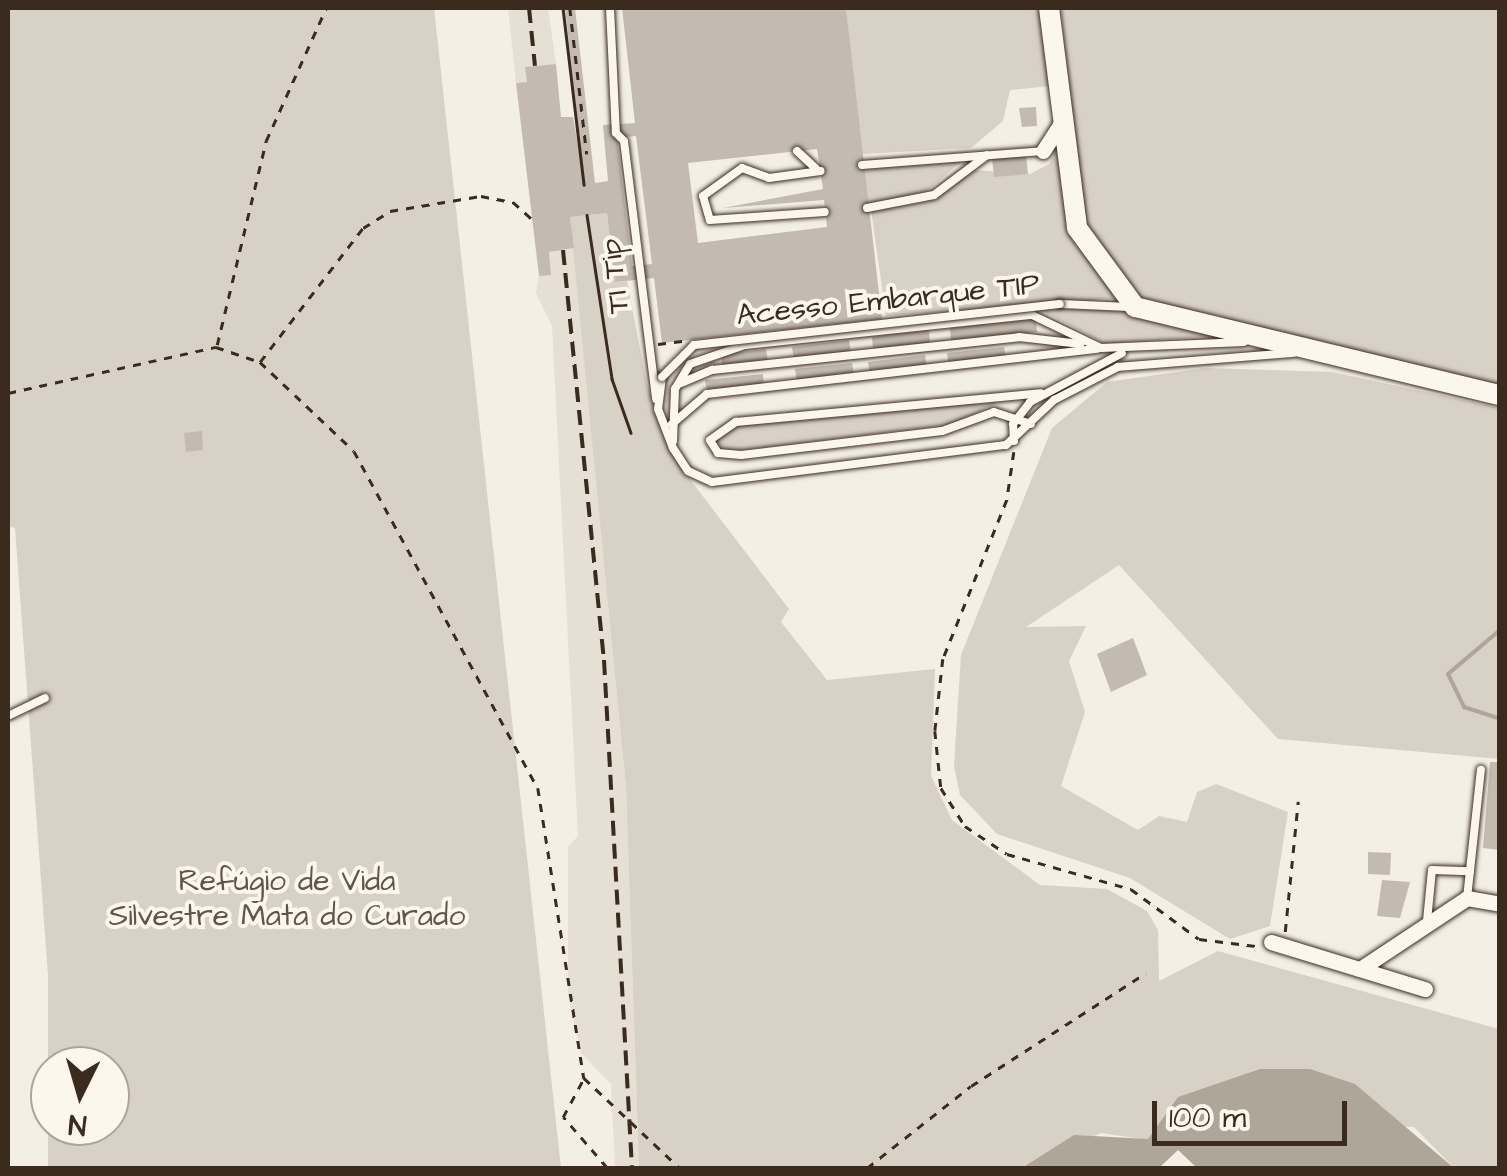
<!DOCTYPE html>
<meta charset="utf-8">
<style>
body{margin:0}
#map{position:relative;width:1507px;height:1176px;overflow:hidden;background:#f3efe4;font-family:"Architects Daughter",sans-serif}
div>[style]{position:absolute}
.built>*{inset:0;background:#e5dfd4}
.green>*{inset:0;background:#d8d1c6}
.water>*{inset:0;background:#afa69a}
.stream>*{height:4px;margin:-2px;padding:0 2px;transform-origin:2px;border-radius:2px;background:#afa69a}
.building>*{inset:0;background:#c3bbb0}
.path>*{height:2.5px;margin-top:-1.25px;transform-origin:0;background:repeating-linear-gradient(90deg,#3b2a1e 0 8px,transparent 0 16px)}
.roads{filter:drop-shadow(0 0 2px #3b2a1e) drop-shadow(0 0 2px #3b2a1e)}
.service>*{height:8px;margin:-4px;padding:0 4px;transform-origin:4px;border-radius:4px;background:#fbf7ec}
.minor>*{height:15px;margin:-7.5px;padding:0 7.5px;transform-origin:7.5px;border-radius:7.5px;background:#fbf7ec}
.tertiary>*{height:20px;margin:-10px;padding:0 10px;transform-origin:10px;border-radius:10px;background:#fbf7ec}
.tram>*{height:2.5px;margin:-1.25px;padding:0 1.25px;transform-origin:1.25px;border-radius:1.25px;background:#3b2a1e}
.rail>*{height:4px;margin-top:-2px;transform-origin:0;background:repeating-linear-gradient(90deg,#3b2a1e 0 15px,transparent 0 23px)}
.bridges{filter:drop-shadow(0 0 2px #3b2a1e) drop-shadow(0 0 2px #3b2a1e)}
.service-bridge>*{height:8px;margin:-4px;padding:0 4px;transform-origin:4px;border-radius:4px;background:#fbf7ec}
span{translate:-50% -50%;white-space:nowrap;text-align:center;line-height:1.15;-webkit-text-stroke:8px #fbf7ec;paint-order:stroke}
.street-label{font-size:30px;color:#3b2a1e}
.park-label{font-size:30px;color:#625448}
.frame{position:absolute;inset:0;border:10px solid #3b2a1e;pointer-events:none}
.north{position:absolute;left:30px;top:1046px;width:100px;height:100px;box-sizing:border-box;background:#fbf7ec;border:2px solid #aea59a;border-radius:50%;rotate:185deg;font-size:28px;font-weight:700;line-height:40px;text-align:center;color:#3b2a1e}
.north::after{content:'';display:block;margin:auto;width:35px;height:45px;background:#3b2a1e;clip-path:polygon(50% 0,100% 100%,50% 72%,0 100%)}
.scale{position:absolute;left:1152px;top:1101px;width:195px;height:45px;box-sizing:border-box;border:5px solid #3b2a1e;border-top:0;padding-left:12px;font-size:30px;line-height:35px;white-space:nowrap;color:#3b2a1e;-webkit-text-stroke:8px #fbf7ec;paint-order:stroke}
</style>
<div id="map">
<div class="built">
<div style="clip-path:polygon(508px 8px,548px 8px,556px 64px,526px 67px,527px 82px,516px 83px)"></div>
<div style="clip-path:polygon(574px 248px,626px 787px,639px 1168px,615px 1168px,611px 1084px,581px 1053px,568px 996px,568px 847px,578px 836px,552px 326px,536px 293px,539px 276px,551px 274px,549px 252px)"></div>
</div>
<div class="green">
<div style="clip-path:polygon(evenodd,8px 8px,434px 8px,561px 1168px,48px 1168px,48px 975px,15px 528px,8px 526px,8px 8px,50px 1066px,110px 1066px,110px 1126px,50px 1126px,50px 1066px)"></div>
<div style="clip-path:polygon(846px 8px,1039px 8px,1049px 86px,1010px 90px,1003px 121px,971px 148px,861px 154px)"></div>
<div style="clip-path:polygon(1061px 8px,1499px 8px,1499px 389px,1139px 301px,1080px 217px)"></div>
<div style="clip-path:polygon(1062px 137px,1065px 192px,1121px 298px,886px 316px,871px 210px,926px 202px,974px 170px,1030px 174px,1049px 164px)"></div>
<div style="clip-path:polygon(963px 160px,919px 198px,866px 205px,862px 168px)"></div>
<div style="clip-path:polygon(607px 213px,615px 282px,627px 281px,647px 385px,676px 461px,789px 609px,781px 622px,827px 680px,935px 669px,931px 776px,952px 820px,1040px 885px,1107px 889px,1147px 911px,1158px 930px,1159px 981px,1218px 951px,1499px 1029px,1499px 1168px,1454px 1168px,1414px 1127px,1166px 1117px,1148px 1140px,1101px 1133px,1022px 1168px,639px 1168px,626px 787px,570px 217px)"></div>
<div style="clip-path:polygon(1066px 306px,1135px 311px,1209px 336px,1106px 344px,1041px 310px)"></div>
<div style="clip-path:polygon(1205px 368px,1332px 372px,1500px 408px,1499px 759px,1278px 739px,1119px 565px,1026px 627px,1086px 626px,1069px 661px,1085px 712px,1061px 786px,1138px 830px,1159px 816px,1187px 822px,1197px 792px,1216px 784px,1288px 812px,1270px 926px,1230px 939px,1130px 878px,997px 834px,960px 795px,954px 766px,961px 655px,1052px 428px,1107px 382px)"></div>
<div style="clip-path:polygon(952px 402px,998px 402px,955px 424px,727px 452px,714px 440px,721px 427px)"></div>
</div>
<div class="water">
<div style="clip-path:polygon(1260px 1069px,1310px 1069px,1355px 1084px,1454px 1168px,1197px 1168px,1178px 1150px,1159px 1168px,1022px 1168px,1074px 1135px,1148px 1139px,1178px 1097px)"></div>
</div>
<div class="stream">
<div style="left:1500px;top:630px;width:68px;rotate:139.8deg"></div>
<div style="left:1448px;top:674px;width:37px;rotate:64deg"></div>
<div style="left:1464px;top:707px;width:38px;rotate:18deg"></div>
</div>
<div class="building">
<div style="clip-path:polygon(evenodd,565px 8px,575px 8px,595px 183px,608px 181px,603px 125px,635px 123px,622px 8px,846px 8px,882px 319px,662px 343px,654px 278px,615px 282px,607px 213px,570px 217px,574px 248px,549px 252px,551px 275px,539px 276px,516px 83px,527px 82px,525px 67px,556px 64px,561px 117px,573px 117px,585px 185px,565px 8px,636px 136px,652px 264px,632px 266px,617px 138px,636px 136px,565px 8px,817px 149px,823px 189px,723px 208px,824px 200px,827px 227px,698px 243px,688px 163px,817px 149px)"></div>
<div style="clip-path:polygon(1036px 107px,1037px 126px,1022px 127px,1019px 108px)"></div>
<div style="clip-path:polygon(1026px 155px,1028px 174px,994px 177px,992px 158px)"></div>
<div style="clip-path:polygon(1036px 319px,1037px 332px,951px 341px,950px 328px)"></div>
<div style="clip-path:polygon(929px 330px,930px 343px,873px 350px,872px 337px)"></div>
<div style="clip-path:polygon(849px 340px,851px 353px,794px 360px,792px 347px)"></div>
<div style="clip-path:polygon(1004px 347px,1006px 359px,949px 366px,947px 353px)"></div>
<div style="clip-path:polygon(766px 349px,768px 362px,722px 367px,721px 354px)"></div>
<div style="clip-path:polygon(925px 355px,927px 368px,870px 374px,868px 362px)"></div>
<div style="clip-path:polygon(852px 363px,854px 375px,797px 382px,795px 369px)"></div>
<div style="clip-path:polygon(763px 374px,764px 387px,707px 393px,705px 380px)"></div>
<div style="clip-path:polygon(202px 431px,203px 450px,186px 452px,184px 433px)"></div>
<div style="clip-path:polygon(1133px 638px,1147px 675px,1111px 692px,1097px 654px)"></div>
<div style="clip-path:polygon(1490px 762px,1500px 762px,1500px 850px,1483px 848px)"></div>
<div style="clip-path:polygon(1368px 852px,1391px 853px,1390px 875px,1368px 874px)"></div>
<div style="clip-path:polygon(1382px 880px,1410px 882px,1400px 918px,1377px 916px)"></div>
</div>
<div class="path">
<div style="left:570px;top:8px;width:147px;rotate:83.4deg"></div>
<div style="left:658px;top:344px;width:26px;rotate:-7deg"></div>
<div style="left:217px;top:345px;width:210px;rotate:-76.5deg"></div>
<div style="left:266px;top:141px;width:146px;rotate:-65.7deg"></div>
<div style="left:260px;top:362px;width:169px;rotate:-52.5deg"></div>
<div style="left:363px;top:228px;width:32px;rotate:-32deg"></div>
<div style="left:390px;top:211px;width:92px;rotate:-9.4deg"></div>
<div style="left:481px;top:196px;width:33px;rotate:11deg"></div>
<div style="left:513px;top:202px;width:28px;rotate:42deg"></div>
<div style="left:8px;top:393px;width:213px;rotate:-12.5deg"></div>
<div style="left:216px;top:347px;width:46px;rotate:18.8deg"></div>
<div style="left:260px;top:362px;width:129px;rotate:43.4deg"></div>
<div style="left:354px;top:451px;width:384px;rotate:61.4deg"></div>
<div style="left:538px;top:788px;width:294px;rotate:81deg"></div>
<div style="left:1014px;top:452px;width:49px;rotate:98.3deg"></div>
<div style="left:1007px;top:500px;width:171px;rotate:111.9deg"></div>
<div style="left:943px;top:659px;width:72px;rotate:96.3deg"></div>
<div style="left:935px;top:731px;width:57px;rotate:84deg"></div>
<div style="left:941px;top:788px;width:45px;rotate:57.7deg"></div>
<div style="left:965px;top:826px;width:50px;rotate:33.7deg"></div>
<div style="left:1007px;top:854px;width:129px;rotate:15.8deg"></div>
<div style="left:1131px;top:889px;width:84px;rotate:36.3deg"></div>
<div style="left:1199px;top:939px;width:57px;rotate:7deg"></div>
<div style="left:1285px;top:932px;width:131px;rotate:-84.3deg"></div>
<div style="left:607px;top:1168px;width:67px;rotate:-130.8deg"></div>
<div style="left:563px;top:1117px;width:44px;rotate:-61.7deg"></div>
<div style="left:584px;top:1078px;width:132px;rotate:43.2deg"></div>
<div style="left:867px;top:1168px;width:132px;rotate:-38.3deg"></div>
<div style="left:971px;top:1086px;width:208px;rotate:-32.9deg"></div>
</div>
<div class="roads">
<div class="service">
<div style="left:610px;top:8px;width:125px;rotate:87.3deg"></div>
<div style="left:616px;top:133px;width:11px;rotate:45deg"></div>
<div style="left:624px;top:141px;width:260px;rotate:82.9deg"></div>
<div style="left:797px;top:151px;width:26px;rotate:43deg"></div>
<div style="left:862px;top:165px;width:181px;rotate:-4.4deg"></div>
<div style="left:742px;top:168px;width:48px;rotate:144.3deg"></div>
<div style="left:703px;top:196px;width:25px;rotate:74deg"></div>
<div style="left:710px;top:220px;width:115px;rotate:-4deg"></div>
<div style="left:742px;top:168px;width:29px;rotate:20deg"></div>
<div style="left:769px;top:178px;width:52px;rotate:-7.7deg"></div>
<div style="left:867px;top:208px;width:68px;rotate:-11deg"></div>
<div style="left:934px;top:195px;width:66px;rotate:-37deg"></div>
<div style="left:1060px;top:304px;width:70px;rotate:2.5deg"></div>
<div style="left:662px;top:377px;width:32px;rotate:97deg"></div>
<div style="left:658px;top:409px;width:42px;rotate:69deg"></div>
<div style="left:673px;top:448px;width:27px;rotate:57deg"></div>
<div style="left:688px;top:471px;width:26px;rotate:25deg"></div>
<div style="left:712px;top:482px;width:296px;rotate:-7.2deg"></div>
<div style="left:1006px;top:445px;width:66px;rotate:-43.2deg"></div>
<div style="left:1054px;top:400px;width:72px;rotate:-27.3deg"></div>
<div style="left:1118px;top:367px;width:176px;rotate:-4.6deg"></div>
<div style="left:681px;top:383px;width:34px;rotate:-23deg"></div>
<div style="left:712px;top:370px;width:309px;rotate:-6.1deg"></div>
<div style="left:1019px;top:337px;width:62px;rotate:6.4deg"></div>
<div style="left:672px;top:424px;width:46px;rotate:-40.6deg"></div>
<div style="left:707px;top:394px;width:393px;rotate:-6.6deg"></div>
<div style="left:1031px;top:424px;width:39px;rotate:-162deg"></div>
<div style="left:994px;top:412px;width:55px;rotate:159.9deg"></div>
<div style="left:942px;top:431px;width:202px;rotate:173.2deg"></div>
<div style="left:741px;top:455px;width:23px;rotate:-175deg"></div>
<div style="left:718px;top:453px;width:15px;rotate:-122deg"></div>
<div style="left:710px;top:440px;width:32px;rotate:-35deg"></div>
<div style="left:736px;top:422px;width:306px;rotate:-5.4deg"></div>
<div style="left:673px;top:441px;width:52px;rotate:-87.8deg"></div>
<div style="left:675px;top:389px;width:29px;rotate:-59deg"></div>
<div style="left:690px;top:364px;width:58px;rotate:-19.1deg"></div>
<div style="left:745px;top:345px;width:289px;rotate:-6deg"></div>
<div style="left:1032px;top:315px;width:76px;rotate:25.6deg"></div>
<div style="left:1101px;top:348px;width:143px;rotate:-2.4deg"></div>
<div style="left:1014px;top:441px;width:17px;rotate:-93deg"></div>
<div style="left:1013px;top:424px;width:28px;rotate:-52deg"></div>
<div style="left:1030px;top:402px;width:104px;rotate:-28deg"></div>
<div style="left:8px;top:716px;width:41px;rotate:-25.9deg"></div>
<div style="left:1467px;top:898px;width:129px;rotate:-83.8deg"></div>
<div style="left:1427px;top:921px;width:51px;rotate:-84.4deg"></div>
<div style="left:1432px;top:870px;width:38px;rotate:2deg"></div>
</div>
<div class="minor">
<div style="left:1043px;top:151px;width:35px;rotate:-57deg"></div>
<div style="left:1271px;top:942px;width:161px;rotate:17deg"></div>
<div style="left:1360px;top:969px;width:128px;rotate:-33.6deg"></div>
<div style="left:1467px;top:898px;width:34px;rotate:10deg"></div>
</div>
<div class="tertiary">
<div style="left:1049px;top:8px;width:222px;rotate:82.7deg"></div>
<div style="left:1077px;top:228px;width:98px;rotate:53.7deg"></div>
<div style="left:1135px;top:307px;width:375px;rotate:13.6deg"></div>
</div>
</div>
<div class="tram">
<div style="left:563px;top:8px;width:178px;rotate:83.2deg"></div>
<div style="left:587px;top:215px;width:166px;rotate:81.3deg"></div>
<div style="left:612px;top:379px;width:57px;rotate:70.6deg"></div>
</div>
<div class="rail">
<div style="left:529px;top:8px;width:58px;rotate:84.1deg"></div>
<div style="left:563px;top:250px;width:412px;rotate:84.3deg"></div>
<div style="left:604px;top:660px;width:509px;rotate:86.85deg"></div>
</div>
<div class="bridges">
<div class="service-bridge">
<div style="left:662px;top:377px;width:45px;rotate:-45deg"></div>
<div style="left:694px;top:345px;width:368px;rotate:-6.4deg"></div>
</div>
</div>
<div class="street-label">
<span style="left:615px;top:276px;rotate:-97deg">TI Tip</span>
<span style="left:888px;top:300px;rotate:-6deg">Acesso Embarque TIP</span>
</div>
<div class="park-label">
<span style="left:287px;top:898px">Refúgio de Vida<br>Silvestre Mata do Curado</span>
</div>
<div class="frame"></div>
<div class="north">N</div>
<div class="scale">100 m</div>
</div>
